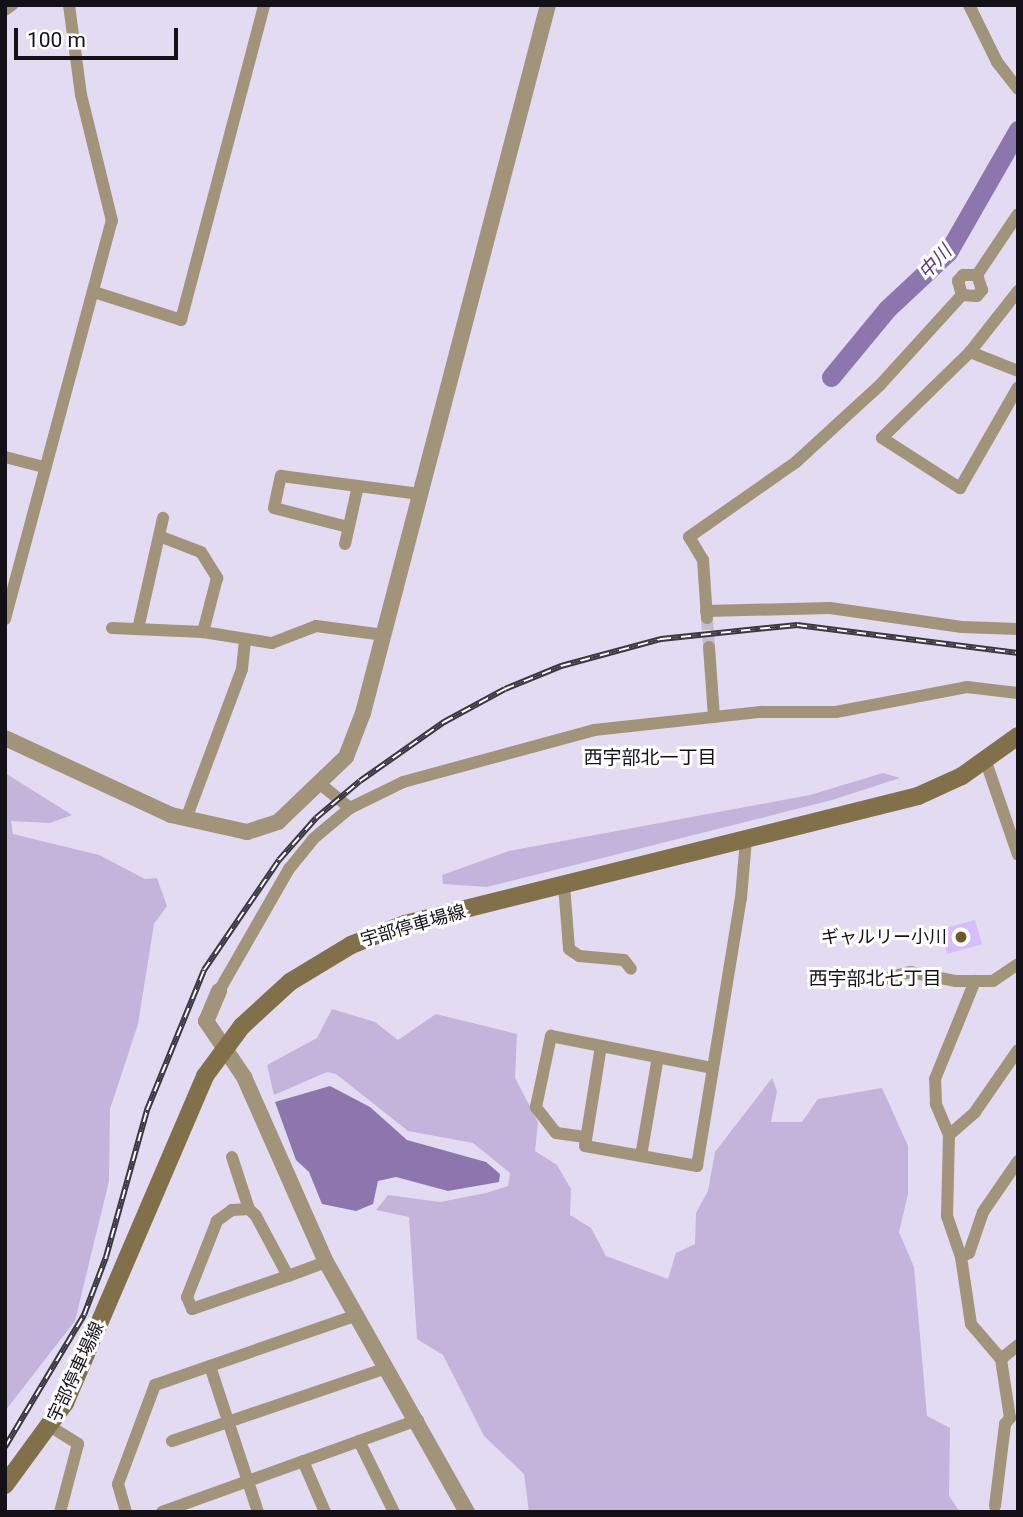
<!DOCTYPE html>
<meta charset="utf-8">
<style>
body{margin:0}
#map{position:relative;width:1023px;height:1517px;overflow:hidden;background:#e3dbf1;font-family:Roboto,"Noto Sans JP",sans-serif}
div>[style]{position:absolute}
.green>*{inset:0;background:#c4b4dc}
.water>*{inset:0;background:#8d76ad}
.river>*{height:19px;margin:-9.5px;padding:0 9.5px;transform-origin:9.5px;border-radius:9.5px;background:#8d76ad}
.building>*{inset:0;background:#d6befa}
.minor-tunnel>*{height:12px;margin-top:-6px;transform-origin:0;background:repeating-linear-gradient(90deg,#c4bdd0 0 12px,transparent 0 18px)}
.minor>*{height:12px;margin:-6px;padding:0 6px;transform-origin:6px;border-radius:6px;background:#a1947b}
.tertiary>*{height:16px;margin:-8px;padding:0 8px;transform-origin:8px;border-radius:8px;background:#a1947b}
.secondary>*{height:18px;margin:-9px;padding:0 9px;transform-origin:9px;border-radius:9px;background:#82704a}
.rail>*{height:6px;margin-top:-3px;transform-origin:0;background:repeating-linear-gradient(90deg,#fff 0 10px,#3b3741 0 20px);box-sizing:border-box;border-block:2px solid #3b3741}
.dots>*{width:19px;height:19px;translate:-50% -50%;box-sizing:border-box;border:4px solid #fff;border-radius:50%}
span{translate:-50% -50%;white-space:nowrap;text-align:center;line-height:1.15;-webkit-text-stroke:6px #fff;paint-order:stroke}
.street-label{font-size:18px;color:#131017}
.poi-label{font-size:18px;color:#131017}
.right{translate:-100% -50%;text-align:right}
.water-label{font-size:19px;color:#5a3980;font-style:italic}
.neighbourhood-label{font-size:19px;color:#131017}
.frame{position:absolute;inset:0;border:7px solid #131017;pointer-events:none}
.scale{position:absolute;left:14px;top:28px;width:164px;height:32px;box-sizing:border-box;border:4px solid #131017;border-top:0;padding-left:9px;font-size:21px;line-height:24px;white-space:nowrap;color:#131017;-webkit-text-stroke:5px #fff;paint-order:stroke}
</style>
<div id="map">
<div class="green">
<div style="clip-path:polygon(5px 773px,72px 815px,50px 823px,11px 821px,13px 834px,99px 855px,145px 879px,157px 878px,167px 906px,154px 924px,138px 1024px,110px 1109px,109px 1181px,75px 1321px,5px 1411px)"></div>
<div style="clip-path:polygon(883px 773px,900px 778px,832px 800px,487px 887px,443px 884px,442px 875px,509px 851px,810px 795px)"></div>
<div style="clip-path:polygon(332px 1009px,375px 1022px,398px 1040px,436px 1014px,517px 1034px,515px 1078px,538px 1122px,535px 1151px,557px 1165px,571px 1189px,570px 1215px,591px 1228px,606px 1256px,668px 1279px,676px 1253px,695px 1244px,696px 1213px,708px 1191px,715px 1152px,772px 1078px,777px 1091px,771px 1122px,802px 1122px,818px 1099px,882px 1088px,908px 1146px,908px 1194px,899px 1232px,914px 1267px,927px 1416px,950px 1428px,949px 1496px,960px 1512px,529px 1512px,524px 1474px,484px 1436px,443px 1355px,417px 1339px,409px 1217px,376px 1210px,388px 1195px,440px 1202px,486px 1193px,508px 1186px,510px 1173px,473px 1143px,408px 1131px,336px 1074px,327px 1072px,274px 1095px,267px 1065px,317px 1038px)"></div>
</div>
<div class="water">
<div style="clip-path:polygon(330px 1086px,370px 1107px,407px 1140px,486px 1162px,500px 1174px,499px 1182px,448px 1191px,396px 1177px,378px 1181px,373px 1204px,356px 1211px,322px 1204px,309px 1172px,296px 1160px,275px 1102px)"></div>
</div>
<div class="river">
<div style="left:831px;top:377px;width:88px;rotate:-50.5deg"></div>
<div style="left:887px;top:309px;width:83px;rotate:-43.1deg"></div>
<div style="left:948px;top:252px;width:141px;rotate:-60.2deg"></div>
</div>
<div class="building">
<div style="clip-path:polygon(975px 920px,982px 944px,947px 954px,941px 929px)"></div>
</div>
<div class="minor-tunnel">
<div style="left:707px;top:618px;width:29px;rotate:86deg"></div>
</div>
<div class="minor">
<div style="left:969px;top:5px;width:64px;rotate:63.8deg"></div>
<div style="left:997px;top:62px;width:34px;rotate:52deg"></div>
<div style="left:5px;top:10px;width:9px;rotate:-36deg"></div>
<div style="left:977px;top:275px;width:73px;rotate:-56.1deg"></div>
<div style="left:94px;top:292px;width:91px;rotate:17.8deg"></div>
<div style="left:181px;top:320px;width:326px;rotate:-75.2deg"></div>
<div style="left:962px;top:295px;width:15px;rotate:4deg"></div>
<div style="left:977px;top:296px;width:8px;rotate:-50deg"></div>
<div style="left:982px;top:290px;width:16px;rotate:-108deg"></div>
<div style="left:962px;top:295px;width:15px;rotate:-106deg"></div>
<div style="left:958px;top:281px;width:8px;rotate:-50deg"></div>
<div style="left:963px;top:275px;width:14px"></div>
<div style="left:970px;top:352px;width:78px;rotate:-51.8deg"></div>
<div style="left:1018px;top:371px;width:52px;rotate:-158.4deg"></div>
<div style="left:970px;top:352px;width:123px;rotate:135.7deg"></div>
<div style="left:882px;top:438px;width:93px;rotate:32.7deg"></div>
<div style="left:960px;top:488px;width:116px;rotate:-60.1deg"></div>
<div style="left:5px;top:457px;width:40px;rotate:14.4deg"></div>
<div style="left:348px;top:527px;width:76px;rotate:-165.6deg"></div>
<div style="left:274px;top:508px;width:33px;rotate:-78deg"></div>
<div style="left:281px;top:476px;width:140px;rotate:7.4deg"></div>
<div style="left:159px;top:536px;width:45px;rotate:20.9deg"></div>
<div style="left:201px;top:552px;width:31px;rotate:58deg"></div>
<div style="left:217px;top:578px;width:56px;rotate:104.5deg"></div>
<div style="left:345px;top:544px;width:59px;rotate:-77.4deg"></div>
<div style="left:706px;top:611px;width:124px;rotate:-1.4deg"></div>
<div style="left:830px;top:608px;width:133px;rotate:8.2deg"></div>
<div style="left:962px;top:627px;width:56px;rotate:2deg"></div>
<div style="left:707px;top:618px;width:58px;rotate:-93.9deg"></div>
<div style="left:703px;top:560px;width:27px;rotate:-121deg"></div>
<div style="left:689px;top:537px;width:131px;rotate:-35deg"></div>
<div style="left:796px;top:462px;width:114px;rotate:-42.5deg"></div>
<div style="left:880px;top:385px;width:122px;rotate:-47.7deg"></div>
<div style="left:5px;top:619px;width:412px;rotate:-75deg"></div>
<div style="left:112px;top:221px;width:130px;rotate:-103.8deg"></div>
<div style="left:81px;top:95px;width:91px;rotate:-97.6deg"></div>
<div style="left:112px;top:628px;width:91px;rotate:2.5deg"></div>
<div style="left:203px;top:632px;width:70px;rotate:9.1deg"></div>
<div style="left:272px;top:643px;width:47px;rotate:-21.1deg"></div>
<div style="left:316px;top:626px;width:69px;rotate:7.5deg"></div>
<div style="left:138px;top:629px;width:114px;rotate:-77.3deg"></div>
<div style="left:709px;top:647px;width:70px;rotate:85.9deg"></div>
<div style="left:986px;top:762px;width:98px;rotate:71deg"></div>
<div style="left:319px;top:783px;width:40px;rotate:39deg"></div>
<div style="left:186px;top:819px;width:160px;rotate:-69.5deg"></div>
<div style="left:242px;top:669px;width:29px;rotate:-84deg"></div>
<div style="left:564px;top:885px;width:64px;rotate:85.5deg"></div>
<div style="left:569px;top:949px;width:12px;rotate:35deg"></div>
<div style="left:579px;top:956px;width:45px;rotate:5.1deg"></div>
<div style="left:624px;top:960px;width:11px;rotate:52deg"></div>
<div style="left:873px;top:982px;width:38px;rotate:-15deg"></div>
<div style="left:910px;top:972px;width:47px;rotate:11.1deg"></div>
<div style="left:956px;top:981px;width:37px"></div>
<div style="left:993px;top:981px;width:30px;rotate:-34deg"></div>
<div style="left:219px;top:991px;width:141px;rotate:-60.2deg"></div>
<div style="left:289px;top:869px;width:38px;rotate:-51deg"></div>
<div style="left:313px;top:839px;width:48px;rotate:-40deg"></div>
<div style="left:350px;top:808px;width:59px;rotate:-26.1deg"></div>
<div style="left:403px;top:782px;width:198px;rotate:-15.2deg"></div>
<div style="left:594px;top:730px;width:168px;rotate:-6.2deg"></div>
<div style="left:761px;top:712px;width:75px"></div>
<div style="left:836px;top:712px;width:133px;rotate:-10.8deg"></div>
<div style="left:967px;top:687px;width:51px;rotate:6.7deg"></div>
<div style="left:601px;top:1046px;width:101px;rotate:99.1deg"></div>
<div style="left:585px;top:1146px;width:114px;rotate:10.1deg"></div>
<div style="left:697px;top:1166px;width:272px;rotate:-80.7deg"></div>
<div style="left:741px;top:898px;width:58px;rotate:-85.1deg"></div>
<div style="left:949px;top:1135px;width:34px;rotate:-113deg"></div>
<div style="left:936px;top:1104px;width:25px;rotate:-92deg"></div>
<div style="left:935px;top:1079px;width:106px;rotate:-67.8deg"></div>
<div style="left:585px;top:1137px;width:29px;rotate:-172deg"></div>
<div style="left:556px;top:1133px;width:33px;rotate:-128deg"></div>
<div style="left:536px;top:1107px;width:73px;rotate:-78.1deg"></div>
<div style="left:551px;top:1036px;width:165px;rotate:11.2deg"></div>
<div style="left:641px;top:1156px;width:100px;rotate:-80.3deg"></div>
<div style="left:232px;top:1157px;width:55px;rotate:71.9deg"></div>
<div style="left:961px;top:1257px;width:9px;rotate:-27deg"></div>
<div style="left:969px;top:1253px;width:43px;rotate:-71.1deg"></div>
<div style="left:983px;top:1212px;width:62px;rotate:-55.5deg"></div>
<div style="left:288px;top:1276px;width:68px;rotate:-118.1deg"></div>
<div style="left:256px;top:1216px;width:10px;rotate:-135deg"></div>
<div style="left:249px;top:1209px;width:17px;rotate:177deg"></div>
<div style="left:232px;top:1210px;width:19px;rotate:144deg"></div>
<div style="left:217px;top:1221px;width:82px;rotate:111.5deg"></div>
<div style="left:187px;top:1297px;width:13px;rotate:67deg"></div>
<div style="left:192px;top:1309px;width:102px;rotate:-19deg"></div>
<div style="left:288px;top:1276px;width:40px;rotate:-20.2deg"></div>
<div style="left:1001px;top:1359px;width:22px;rotate:-39deg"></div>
<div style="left:210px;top:1366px;width:154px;rotate:71.8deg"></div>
<div style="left:51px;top:1427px;width:32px;rotate:32deg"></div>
<div style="left:78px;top:1444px;width:70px;rotate:104.8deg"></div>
<div style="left:172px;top:1441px;width:227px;rotate:-18.8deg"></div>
<div style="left:359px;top:1441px;width:79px;rotate:63.8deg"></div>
<div style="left:303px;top:1461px;width:56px;rotate:66.7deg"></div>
<div style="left:995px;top:1506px;width:83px;rotate:-83deg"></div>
<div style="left:1005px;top:1424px;width:8px;rotate:-50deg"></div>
<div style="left:1010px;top:1418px;width:60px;rotate:-98.7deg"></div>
<div style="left:1001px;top:1359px;width:46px;rotate:-130.6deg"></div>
<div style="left:971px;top:1324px;width:68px;rotate:-98.5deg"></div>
<div style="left:961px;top:1257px;width:43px;rotate:-108.9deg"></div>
<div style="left:947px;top:1216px;width:81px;rotate:-88.6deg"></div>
<div style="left:949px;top:1135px;width:35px;rotate:-41deg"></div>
<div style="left:975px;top:1112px;width:75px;rotate:-55.3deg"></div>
<div style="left:126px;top:1512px;width:29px;rotate:-106deg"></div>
<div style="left:118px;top:1484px;width:106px;rotate:-69.5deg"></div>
<div style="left:155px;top:1385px;width:214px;rotate:-19.1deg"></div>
<div style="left:162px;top:1512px;width:272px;rotate:-19.8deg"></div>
</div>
<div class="tertiary">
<div style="left:5px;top:738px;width:183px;rotate:24.9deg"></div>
<div style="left:171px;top:815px;width:78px;rotate:12.6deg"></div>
<div style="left:247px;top:832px;width:33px;rotate:-18deg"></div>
<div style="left:278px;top:822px;width:94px;rotate:-43.7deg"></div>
<div style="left:346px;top:757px;width:47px;rotate:-68.9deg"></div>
<div style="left:363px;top:713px;width:732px;rotate:-75.36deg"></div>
<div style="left:219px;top:991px;width:33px;rotate:113deg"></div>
<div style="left:206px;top:1021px;width:68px;rotate:55.8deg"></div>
<div style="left:244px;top:1077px;width:202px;rotate:66.1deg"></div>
<div style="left:326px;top:1262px;width:287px;rotate:60.6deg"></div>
</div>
<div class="secondary">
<div style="left:5px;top:1485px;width:102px;rotate:-53.8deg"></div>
<div style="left:65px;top:1403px;width:356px;rotate:-66.8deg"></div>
<div style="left:205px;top:1076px;width:62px;rotate:-53.5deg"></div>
<div style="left:242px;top:1026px;width:65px;rotate:-42.5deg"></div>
<div style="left:290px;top:982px;width:71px;rotate:-31.2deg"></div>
<div style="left:351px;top:945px;width:58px;rotate:-21.3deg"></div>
<div style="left:405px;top:924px;width:529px;rotate:-14.01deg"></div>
<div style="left:918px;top:796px;width:48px;rotate:-24.4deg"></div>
<div style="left:962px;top:776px;width:69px;rotate:-35.5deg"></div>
</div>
<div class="rail">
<div style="left:5px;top:1447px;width:154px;rotate:-59.1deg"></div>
<div style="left:84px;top:1315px;width:62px;rotate:-69.2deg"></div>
<div style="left:106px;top:1257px;width:153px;rotate:-74.4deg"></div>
<div style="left:147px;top:1110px;width:151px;rotate:-67.8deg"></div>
<div style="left:204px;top:970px;width:133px;rotate:-55.7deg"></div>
<div style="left:279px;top:860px;width:56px;rotate:-48.6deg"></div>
<div style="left:316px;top:818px;width:57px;rotate:-40.1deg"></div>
<div style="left:360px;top:781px;width:103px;rotate:-35.1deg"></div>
<div style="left:444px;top:722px;width:69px;rotate:-28.4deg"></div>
<div style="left:505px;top:689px;width:61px;rotate:-22.3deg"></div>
<div style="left:561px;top:666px;width:104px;rotate:-15.1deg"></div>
<div style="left:661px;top:639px;width:137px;rotate:-5.9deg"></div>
<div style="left:797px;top:625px;width:223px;rotate:7.2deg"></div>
</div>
<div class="dots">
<div style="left:961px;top:937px;background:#6f5929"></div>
</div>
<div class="street-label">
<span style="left:413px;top:926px;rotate:-16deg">宇部停車場線</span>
<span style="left:76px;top:1372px;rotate:-65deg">宇部停車場線</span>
</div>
<div class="poi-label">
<span class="right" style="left:947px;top:937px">ギャルリー小川</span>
</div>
<div class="water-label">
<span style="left:935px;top:262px;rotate:-47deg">中川</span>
</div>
<div class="neighbourhood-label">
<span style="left:650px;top:758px">西宇部北一丁目</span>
<span style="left:875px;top:979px">西宇部北七丁目</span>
</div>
<div class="frame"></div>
<div class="scale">100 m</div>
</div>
